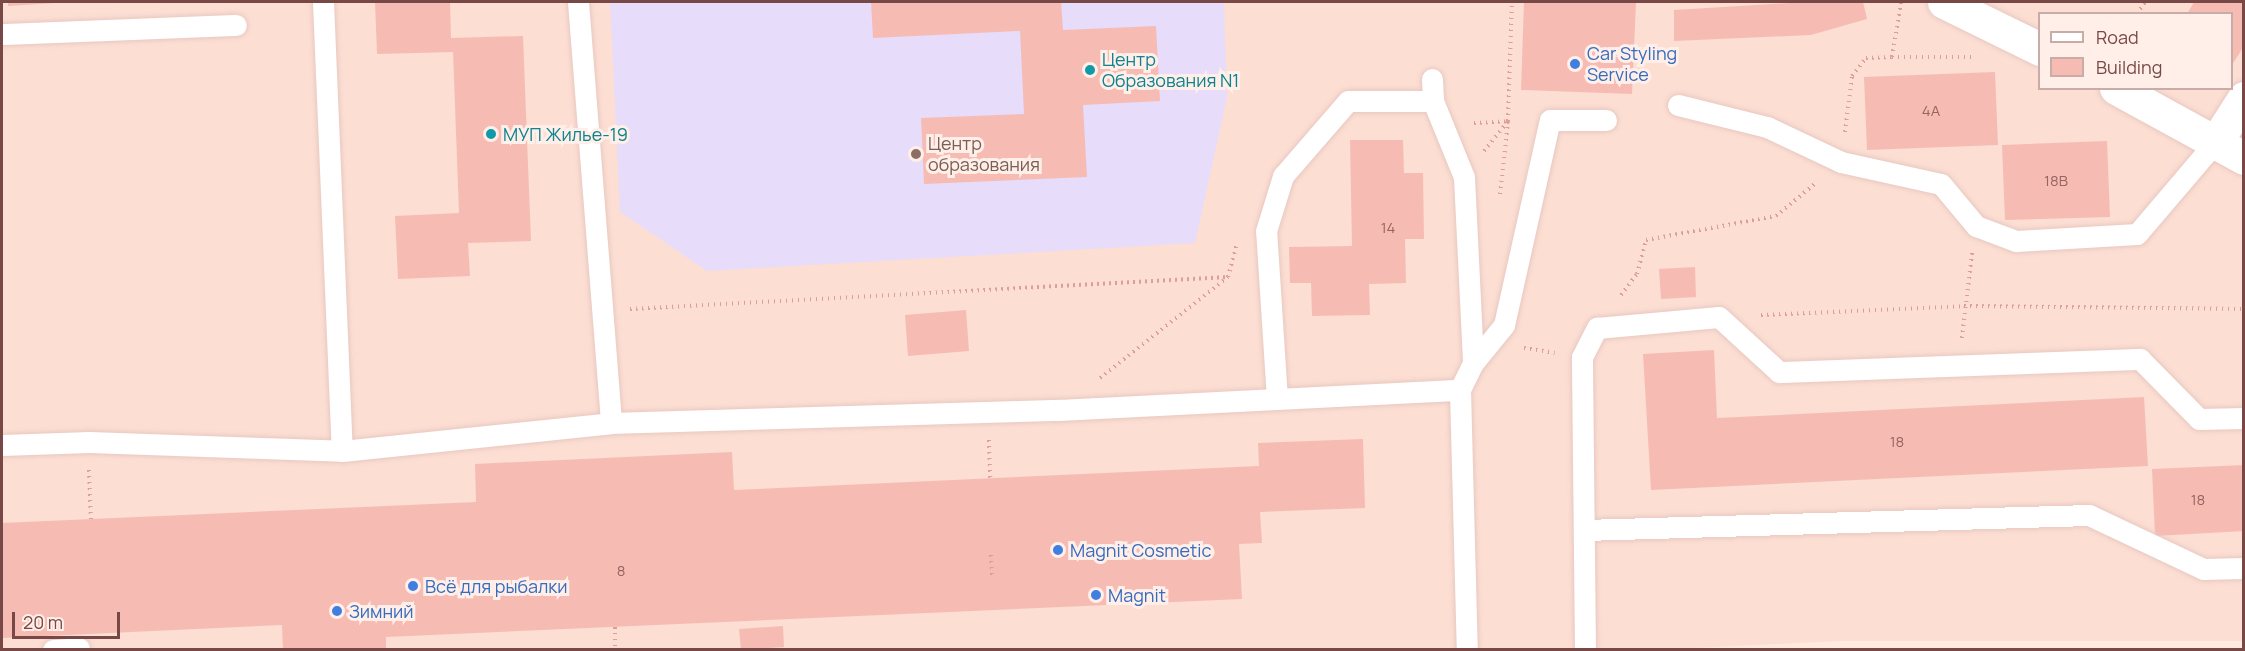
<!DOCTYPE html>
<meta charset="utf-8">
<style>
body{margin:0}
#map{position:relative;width:2245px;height:651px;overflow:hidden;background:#feeadf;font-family:Manrope,sans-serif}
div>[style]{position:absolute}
.residential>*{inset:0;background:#fcded3}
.education>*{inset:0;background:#e7dcfa}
.building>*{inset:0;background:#f6bcb4}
.path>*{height:4px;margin-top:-2px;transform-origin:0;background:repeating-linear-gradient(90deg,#db9f98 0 1.5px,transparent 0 6px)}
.roads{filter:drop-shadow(0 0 2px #e8c8c0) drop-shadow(0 0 2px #e8c8c0)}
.lane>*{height:21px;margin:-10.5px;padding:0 10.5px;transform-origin:10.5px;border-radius:10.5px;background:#fff}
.street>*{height:33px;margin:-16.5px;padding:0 16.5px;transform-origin:16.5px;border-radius:16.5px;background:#fff}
.dots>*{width:16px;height:16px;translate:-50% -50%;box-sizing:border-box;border:3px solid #ffefe8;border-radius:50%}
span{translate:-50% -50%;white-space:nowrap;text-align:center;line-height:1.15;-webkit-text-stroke:6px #ffefe8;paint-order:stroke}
.number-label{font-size:15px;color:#976561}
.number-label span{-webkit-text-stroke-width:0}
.shop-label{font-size:18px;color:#366cbe}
.left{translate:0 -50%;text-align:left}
.culture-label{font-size:18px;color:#0d838f}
.education-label{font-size:18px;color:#785e54}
.frame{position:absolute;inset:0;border:3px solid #774845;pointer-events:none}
.legend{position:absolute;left:2038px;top:12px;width:195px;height:78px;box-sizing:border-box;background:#ffefe8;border:2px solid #c9aca7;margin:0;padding:8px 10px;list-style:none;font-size:18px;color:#774845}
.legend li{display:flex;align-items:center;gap:12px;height:30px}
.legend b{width:30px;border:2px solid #c9aca7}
.scale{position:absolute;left:12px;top:612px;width:108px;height:27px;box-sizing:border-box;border:3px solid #774845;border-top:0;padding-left:8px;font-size:18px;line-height:21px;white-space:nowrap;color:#774845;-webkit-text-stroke:4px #ffefe8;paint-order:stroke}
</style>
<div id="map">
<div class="residential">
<div style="clip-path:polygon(evenodd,2px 2px,2243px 2px,2243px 641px,1838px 641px,1653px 650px,2px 649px,2px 2px,2040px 14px,2232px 14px,2232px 88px,2040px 88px,2040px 14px)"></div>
</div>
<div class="education">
<div style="clip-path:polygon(610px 2px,1224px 2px,1227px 97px,1195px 243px,707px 271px,620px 212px)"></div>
</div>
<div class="building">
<div style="clip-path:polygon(8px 2px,55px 2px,55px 3px,8px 6px)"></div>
<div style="clip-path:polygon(375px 2px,450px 2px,451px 38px,523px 36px,531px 241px,468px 243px,470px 276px,398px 279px,395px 216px,459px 213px,453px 52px,377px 54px)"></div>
<div style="clip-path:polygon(871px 2px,1061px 2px,1063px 30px,1156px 26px,1160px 101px,1083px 105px,1087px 177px,924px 184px,921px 118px,1024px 114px,1020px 31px,873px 38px)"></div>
<div style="clip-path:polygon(1524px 2px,1636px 2px,1632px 94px,1521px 90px)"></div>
<div style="clip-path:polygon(1806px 2px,1863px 2px,1867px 19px,1811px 35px,1674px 41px,1674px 10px)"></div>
<div style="clip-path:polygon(2194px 2px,2244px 2px,2244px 46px,2232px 65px,2232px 14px,2187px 14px)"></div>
<div style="clip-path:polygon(1995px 72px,1998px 145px,1867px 150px,1864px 77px)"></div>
<div style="clip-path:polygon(1350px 140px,1403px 140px,1404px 173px,1423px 173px,1424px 239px,1405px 239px,1406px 283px,1369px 284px,1370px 315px,1312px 316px,1311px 283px,1290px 283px,1289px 247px,1352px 246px)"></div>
<div style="clip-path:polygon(2107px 141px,2110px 217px,2005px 220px,2002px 145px)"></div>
<div style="clip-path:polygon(1695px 267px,1696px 297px,1661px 299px,1659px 269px)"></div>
<div style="clip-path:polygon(966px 310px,969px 351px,908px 356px,905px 315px)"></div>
<div style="clip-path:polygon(1714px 350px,1717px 418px,2144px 397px,2148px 466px,1651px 490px,1643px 354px)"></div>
<div style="clip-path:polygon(1363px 439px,1365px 508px,1260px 512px,1262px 543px,1239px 544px,1242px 599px,386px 637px,386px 650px,283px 650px,282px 625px,2px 638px,2px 523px,476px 502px,475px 464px,732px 452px,734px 490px,1259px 466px,1258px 443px)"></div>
<div style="clip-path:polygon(2244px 465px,2244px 531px,2155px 536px,2152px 469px)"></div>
<div style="clip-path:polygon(783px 626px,784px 647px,741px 650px,739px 629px)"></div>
</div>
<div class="path">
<div style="left:2137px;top:14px;width:14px;rotate:-56deg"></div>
<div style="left:1892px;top:57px;width:81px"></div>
<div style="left:1474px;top:123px;width:34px;rotate:-3deg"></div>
<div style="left:1508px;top:121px;width:75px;rotate:96.1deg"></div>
<div style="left:1845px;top:132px;width:56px;rotate:-82.9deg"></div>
<div style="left:1852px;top:76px;width:23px;rotate:-52deg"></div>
<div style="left:1866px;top:58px;width:26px;rotate:-2deg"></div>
<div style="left:1892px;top:57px;width:56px;rotate:-80.7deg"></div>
<div style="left:1484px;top:151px;width:38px;rotate:-51deg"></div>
<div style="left:1508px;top:121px;width:119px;rotate:-88.1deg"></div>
<div style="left:1621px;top:295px;width:26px;rotate:-53deg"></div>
<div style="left:1637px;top:274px;width:35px;rotate:-75deg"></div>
<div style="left:1646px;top:240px;width:132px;rotate:-10.5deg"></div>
<div style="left:1776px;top:216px;width:53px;rotate:-39.7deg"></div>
<div style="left:630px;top:309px;width:599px;rotate:-3.06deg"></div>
<div style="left:1761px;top:315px;width:203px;rotate:-2.5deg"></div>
<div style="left:1964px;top:306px;width:280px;rotate:0.6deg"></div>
<div style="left:1962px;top:338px;width:86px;rotate:-83.3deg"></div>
<div style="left:1524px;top:348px;width:31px;rotate:9deg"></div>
<div style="left:1100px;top:378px;width:163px;rotate:-38.3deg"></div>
<div style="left:1228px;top:277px;width:35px;rotate:-75deg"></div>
<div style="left:989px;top:440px;width:38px;rotate:88deg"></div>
<div style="left:89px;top:470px;width:49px;rotate:87.7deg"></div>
<div style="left:991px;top:555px;width:22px;rotate:87deg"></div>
<div style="left:615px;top:627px;width:23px;rotate:90deg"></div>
</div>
<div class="roads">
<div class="lane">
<div style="left:323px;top:2px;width:449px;rotate:87.6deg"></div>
<div style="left:578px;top:2px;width:422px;rotate:85.5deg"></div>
<div style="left:2px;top:34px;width:234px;rotate:-2.2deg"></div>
<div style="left:1432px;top:79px;width:22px;rotate:87deg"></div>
<div style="left:1433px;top:101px;width:82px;rotate:67.8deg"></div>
<div style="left:1464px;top:177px;width:186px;rotate:87.2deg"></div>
<div style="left:1473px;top:363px;width:30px;rotate:116deg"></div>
<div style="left:1678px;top:105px;width:92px;rotate:13.9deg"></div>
<div style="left:1767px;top:127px;width:82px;rotate:25.3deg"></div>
<div style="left:1841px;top:162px;width:102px;rotate:12.4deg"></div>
<div style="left:1941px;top:184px;width:55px;rotate:50.2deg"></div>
<div style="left:1976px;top:226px;width:43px;rotate:20.6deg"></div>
<div style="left:2016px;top:241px;width:121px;rotate:-3.3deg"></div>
<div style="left:2137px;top:234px;width:123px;rotate:-49.6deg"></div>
<div style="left:1473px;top:363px;width:49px;rotate:-50.8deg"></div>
<div style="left:1504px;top:325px;width:210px;rotate:-77.4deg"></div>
<div style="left:1550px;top:120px;width:56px"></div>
<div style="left:1277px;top:399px;width:168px;rotate:-93.7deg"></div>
<div style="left:1266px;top:231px;width:58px;rotate:-72.8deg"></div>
<div style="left:1283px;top:176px;width:99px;rotate:-49.1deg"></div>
<div style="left:1348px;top:101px;width:85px"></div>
<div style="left:2px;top:445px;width:87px;rotate:-2deg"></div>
<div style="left:89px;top:442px;width:253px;rotate:2deg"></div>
<div style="left:342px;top:451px;width:270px;rotate:-5.9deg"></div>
<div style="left:611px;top:423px;width:448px;rotate:-1.7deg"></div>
<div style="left:1059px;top:410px;width:401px;rotate:-2.9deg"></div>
<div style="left:1460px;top:390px;width:260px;rotate:88.5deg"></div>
<div style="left:1584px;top:530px;width:505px;rotate:-1.7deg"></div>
<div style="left:2089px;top:515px;width:126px;rotate:25.3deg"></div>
<div style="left:2203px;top:569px;width:41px;rotate:-1.4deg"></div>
<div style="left:53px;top:650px;width:26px;rotate:-4deg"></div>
<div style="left:1585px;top:650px;width:293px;rotate:-90.6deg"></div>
<div style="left:1582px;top:357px;width:33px;rotate:-63deg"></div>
<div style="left:1597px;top:328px;width:122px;rotate:-5.2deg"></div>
<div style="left:1719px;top:317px;width:81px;rotate:42.5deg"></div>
<div style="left:1779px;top:372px;width:361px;rotate:-2.1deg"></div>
<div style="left:2140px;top:359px;width:84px;rotate:45.5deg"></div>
<div style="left:2199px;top:419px;width:45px;rotate:-1.3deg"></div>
</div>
<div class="street">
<div style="left:1944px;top:2px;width:107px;rotate:26.1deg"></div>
<div style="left:2116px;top:88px;width:146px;rotate:28.7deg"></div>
<div style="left:2217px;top:140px;width:50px;rotate:-57.3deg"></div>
</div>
</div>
<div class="dots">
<div style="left:1575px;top:64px;background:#3f7fe0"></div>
<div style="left:1090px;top:70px;background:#0f9aa8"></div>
<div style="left:491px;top:134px;background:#0f9aa8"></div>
<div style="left:916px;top:154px;background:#8d6e63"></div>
<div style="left:1058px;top:550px;background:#3f7fe0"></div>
<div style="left:413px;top:586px;background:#3f7fe0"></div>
<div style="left:1096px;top:595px;background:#3f7fe0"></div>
<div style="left:337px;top:611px;background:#3f7fe0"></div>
</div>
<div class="number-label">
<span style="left:1931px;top:111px">4А</span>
<span style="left:2056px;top:181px">18В</span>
<span style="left:1388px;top:228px">14</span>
<span style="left:1897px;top:442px">18</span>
<span style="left:2198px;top:500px">18</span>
<span style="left:621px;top:571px">8</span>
</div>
<div class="shop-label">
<span class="left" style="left:1587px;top:64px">Car Styling<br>Service</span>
<span class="left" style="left:1070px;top:550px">Magnit Cosmetic</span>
<span class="left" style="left:425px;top:586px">Всё для рыбалки</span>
<span class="left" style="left:1108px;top:595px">Magnit</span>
<span class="left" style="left:349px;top:611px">Зимний</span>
</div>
<div class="culture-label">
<span class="left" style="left:1102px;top:70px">Центр<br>Образования N1</span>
<span class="left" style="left:503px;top:134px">МУП Жилье-19</span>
</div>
<div class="education-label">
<span class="left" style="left:928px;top:154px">Центр<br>образования</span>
</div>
<div class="frame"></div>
<ul class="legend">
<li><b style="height:8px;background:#fff"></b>Road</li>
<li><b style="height:16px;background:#f6bcb4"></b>Building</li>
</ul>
<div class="scale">20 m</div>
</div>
